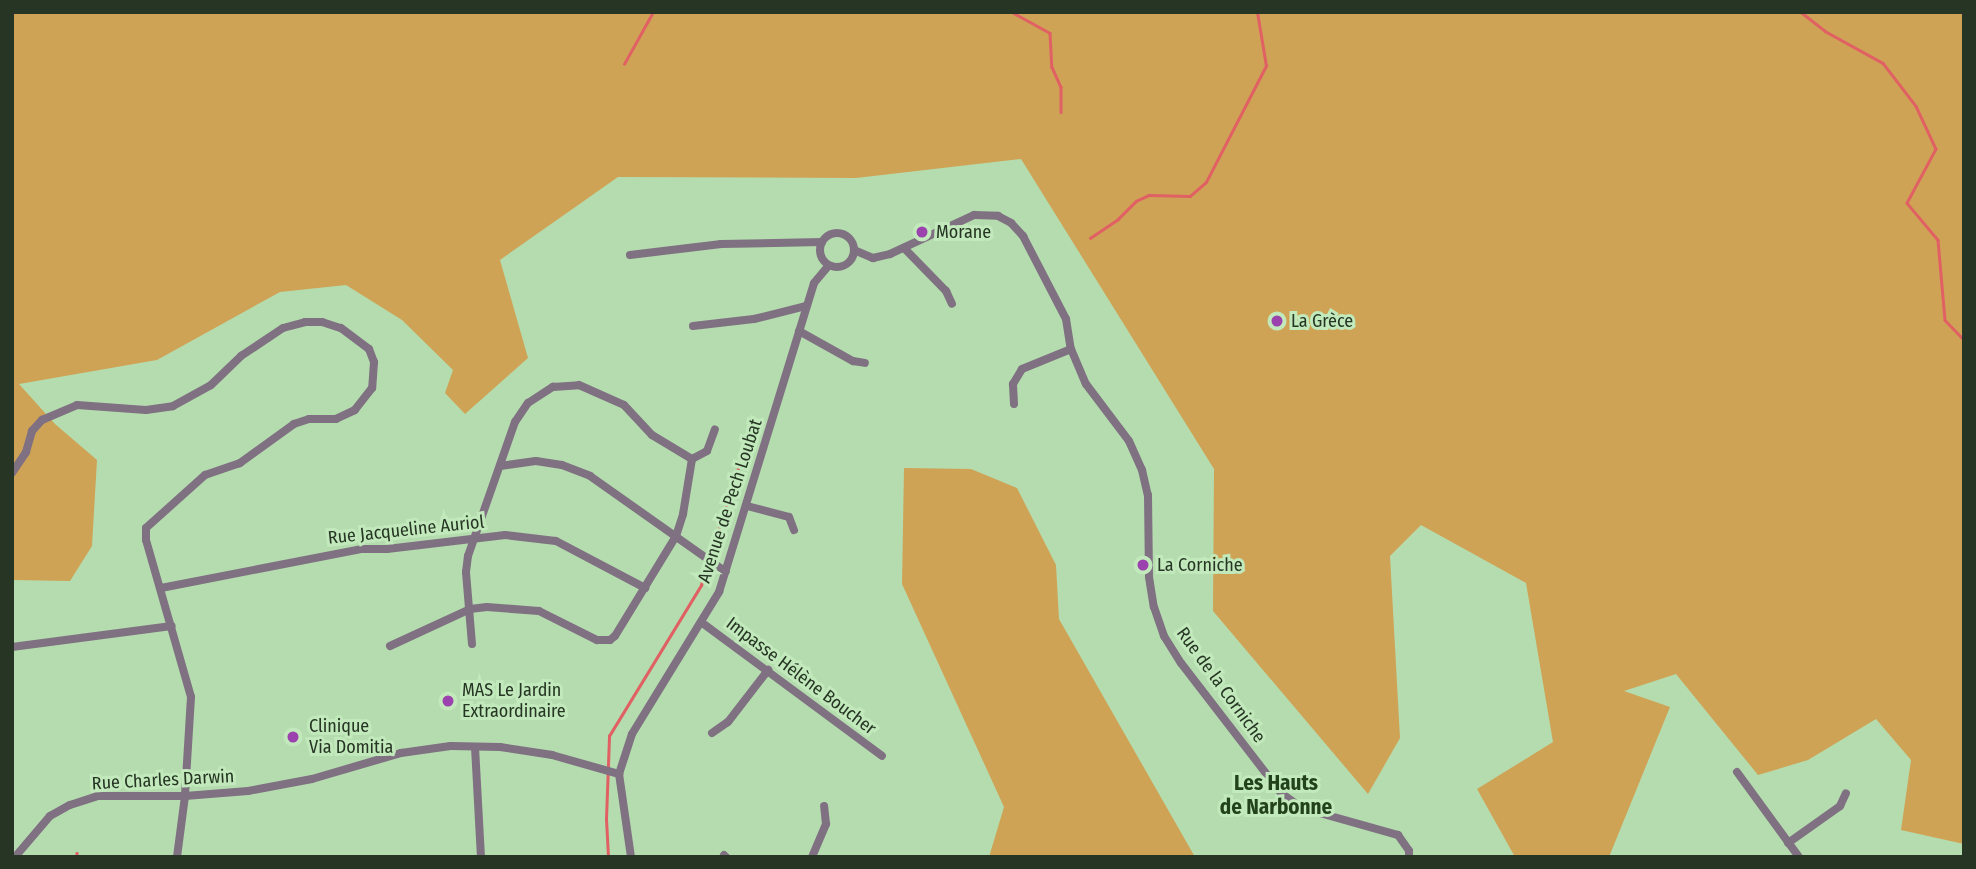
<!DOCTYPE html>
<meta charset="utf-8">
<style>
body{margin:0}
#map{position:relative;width:1976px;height:869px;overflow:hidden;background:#b5dcae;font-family:"Fira Sans Condensed",sans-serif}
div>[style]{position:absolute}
.green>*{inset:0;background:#cfa355}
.stream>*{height:2.5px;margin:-1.25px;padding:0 1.25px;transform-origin:1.25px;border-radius:1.25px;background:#e06064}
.street>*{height:8px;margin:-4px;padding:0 4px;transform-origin:4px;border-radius:4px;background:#7f7082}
.street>.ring{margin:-4px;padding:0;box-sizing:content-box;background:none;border:8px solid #7f7082;border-radius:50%}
.dots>*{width:19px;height:19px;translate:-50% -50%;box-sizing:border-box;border:4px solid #c2e9bb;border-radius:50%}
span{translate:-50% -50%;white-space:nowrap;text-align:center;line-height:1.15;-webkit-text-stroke:6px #c2e9bb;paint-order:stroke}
.poi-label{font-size:18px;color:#263524}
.left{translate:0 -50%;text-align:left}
.street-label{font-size:18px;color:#263524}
.quarter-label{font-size:21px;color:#22421c;font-weight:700}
.frame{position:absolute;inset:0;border:14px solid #263524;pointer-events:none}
</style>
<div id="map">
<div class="green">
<div style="clip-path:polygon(12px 12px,1964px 12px,1964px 844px,1901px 830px,1911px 760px,1876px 719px,1808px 760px,1758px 775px,1676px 674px,1624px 691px,1670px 707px,1609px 857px,1515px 857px,1477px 789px,1553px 742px,1526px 583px,1421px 525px,1390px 556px,1400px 738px,1368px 794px,1213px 611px,1214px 469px,1021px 159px,856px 178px,618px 177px,500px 260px,528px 358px,465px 414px,445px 393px,453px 370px,402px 320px,346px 285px,280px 292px,157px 360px,19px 384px,55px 424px,97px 460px,92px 546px,70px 581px,12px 580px)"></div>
<div style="clip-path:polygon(904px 468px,971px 469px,1017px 488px,1056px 565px,1059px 619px,1195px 857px,989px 857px,1004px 807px,902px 584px)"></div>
</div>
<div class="stream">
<div style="left:1012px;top:12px;width:43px;rotate:28.9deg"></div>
<div style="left:1050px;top:33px;width:34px;rotate:87deg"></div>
<div style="left:1052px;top:67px;width:22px;rotate:66deg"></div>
<div style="left:1061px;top:87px;width:25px;rotate:90deg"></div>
<div style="left:1801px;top:12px;width:31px;rotate:38deg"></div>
<div style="left:1825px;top:31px;width:66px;rotate:28.9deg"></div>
<div style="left:1883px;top:63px;width:54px;rotate:52.5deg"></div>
<div style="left:1916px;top:106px;width:47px;rotate:65.1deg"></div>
<div style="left:1936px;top:149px;width:61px;rotate:118.2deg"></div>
<div style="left:1907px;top:203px;width:48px;rotate:50deg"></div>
<div style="left:1938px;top:240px;width:80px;rotate:85deg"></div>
<div style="left:1945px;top:320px;width:28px;rotate:46deg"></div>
<div style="left:624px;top:64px;width:60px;rotate:-60.9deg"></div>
<div style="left:1090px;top:238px;width:34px;rotate:-34deg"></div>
<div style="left:1118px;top:219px;width:25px;rotate:-45deg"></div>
<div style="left:1136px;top:201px;width:14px;rotate:-25deg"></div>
<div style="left:1149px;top:195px;width:41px;rotate:1.4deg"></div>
<div style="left:1190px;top:196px;width:21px;rotate:-41deg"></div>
<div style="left:1206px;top:182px;width:131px;rotate:-62.7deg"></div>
<div style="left:1266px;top:66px;width:55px;rotate:-99.5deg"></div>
<div style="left:77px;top:853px;width:4px;rotate:90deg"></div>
<div style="left:608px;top:857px;width:38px;rotate:-93deg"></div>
<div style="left:606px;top:819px;width:83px;rotate:-87.9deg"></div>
<div style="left:609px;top:736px;width:177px;rotate:-58.6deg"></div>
<div style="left:701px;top:585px;width:129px;rotate:-72.4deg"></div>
</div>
<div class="street">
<div class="ring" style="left:820px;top:233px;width:26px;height:26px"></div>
<div style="left:905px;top:249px;width:59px;rotate:45.7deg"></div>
<div style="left:946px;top:291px;width:14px;rotate:65deg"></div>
<div style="left:854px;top:250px;width:21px;rotate:23deg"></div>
<div style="left:873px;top:258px;width:17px;rotate:-13deg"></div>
<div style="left:890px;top:254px;width:93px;rotate:-24.9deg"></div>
<div style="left:974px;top:215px;width:24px;rotate:2deg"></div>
<div style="left:998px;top:216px;width:15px;rotate:28deg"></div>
<div style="left:1011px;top:223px;width:18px;rotate:47deg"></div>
<div style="left:1023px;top:236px;width:93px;rotate:62.6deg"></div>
<div style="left:1066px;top:319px;width:30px;rotate:81deg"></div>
<div style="left:1071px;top:349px;width:38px;rotate:67deg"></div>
<div style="left:1086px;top:384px;width:71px;rotate:53deg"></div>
<div style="left:1129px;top:441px;width:32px;rotate:66deg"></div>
<div style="left:1142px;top:470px;width:26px;rotate:77deg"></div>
<div style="left:1148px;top:495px;width:82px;rotate:89.3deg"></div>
<div style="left:1149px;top:577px;width:30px;rotate:81deg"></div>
<div style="left:1154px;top:607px;width:31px;rotate:71deg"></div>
<div style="left:1164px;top:636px;width:32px;rotate:58deg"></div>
<div style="left:1181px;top:663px;width:164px;rotate:52.4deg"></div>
<div style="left:1281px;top:793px;width:26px;rotate:36deg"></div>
<div style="left:1302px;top:808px;width:100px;rotate:15.7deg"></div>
<div style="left:1398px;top:835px;width:19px;rotate:55deg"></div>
<div style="left:1409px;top:851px;width:6px;rotate:90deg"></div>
<div style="left:630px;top:255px;width:92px;rotate:-6.9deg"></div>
<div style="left:721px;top:244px;width:101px;rotate:-1.1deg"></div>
<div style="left:693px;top:326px;width:61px;rotate:-6.5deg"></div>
<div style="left:754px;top:319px;width:54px;rotate:-14deg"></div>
<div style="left:799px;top:331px;width:62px;rotate:29.1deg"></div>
<div style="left:853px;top:361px;width:12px;rotate:9deg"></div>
<div style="left:1014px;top:404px;width:20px;rotate:-93deg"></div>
<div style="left:1013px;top:384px;width:17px;rotate:-59deg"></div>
<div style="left:1022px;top:369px;width:53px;rotate:-22.2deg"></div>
<div style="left:500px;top:466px;width:36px;rotate:-8deg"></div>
<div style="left:536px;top:461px;width:26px;rotate:9deg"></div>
<div style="left:562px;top:465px;width:30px;rotate:21deg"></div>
<div style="left:590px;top:476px;width:166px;rotate:35.2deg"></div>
<div style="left:12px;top:473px;width:25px;rotate:-56deg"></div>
<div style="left:26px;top:452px;width:22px;rotate:-74deg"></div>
<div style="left:32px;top:431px;width:15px;rotate:-48deg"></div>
<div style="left:42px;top:420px;width:38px;rotate:-23deg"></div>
<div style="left:77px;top:405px;width:69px;rotate:4.1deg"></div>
<div style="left:146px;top:410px;width:27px;rotate:-8deg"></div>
<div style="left:173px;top:406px;width:43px;rotate:-28.9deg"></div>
<div style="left:211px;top:385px;width:42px;rotate:-44deg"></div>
<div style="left:241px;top:356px;width:50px;rotate:-33.7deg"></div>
<div style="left:283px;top:328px;width:23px;rotate:-15deg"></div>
<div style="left:305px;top:322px;width:17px"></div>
<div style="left:322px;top:322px;width:20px;rotate:18deg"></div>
<div style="left:341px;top:328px;width:35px;rotate:37deg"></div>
<div style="left:369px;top:349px;width:14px;rotate:69deg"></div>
<div style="left:374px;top:362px;width:26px;rotate:94deg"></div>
<div style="left:372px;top:388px;width:28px;rotate:128deg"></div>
<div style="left:355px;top:410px;width:21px;rotate:155deg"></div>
<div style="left:336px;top:419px;width:27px;rotate:180deg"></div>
<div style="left:309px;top:419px;width:16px;rotate:162deg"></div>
<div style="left:294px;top:424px;width:67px;rotate:144.2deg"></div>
<div style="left:240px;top:463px;width:37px;rotate:161deg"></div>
<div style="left:205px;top:475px;width:79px;rotate:138.1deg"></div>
<div style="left:146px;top:528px;width:12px;rotate:90deg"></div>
<div style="left:146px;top:540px;width:163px;rotate:74deg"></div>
<div style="left:191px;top:697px;width:99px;rotate:93.5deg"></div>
<div style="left:185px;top:796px;width:62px;rotate:97.5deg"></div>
<div style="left:747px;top:506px;width:43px;rotate:14.7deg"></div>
<div style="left:789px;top:517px;width:14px;rotate:69deg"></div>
<div style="left:161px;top:588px;width:205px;rotate:-11deg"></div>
<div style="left:362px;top:549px;width:25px"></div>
<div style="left:387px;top:549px;width:119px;rotate:-6.8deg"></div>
<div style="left:505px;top:535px;width:51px;rotate:6.7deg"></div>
<div style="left:556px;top:541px;width:101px;rotate:27.8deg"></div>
<div style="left:701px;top:622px;width:225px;rotate:36.5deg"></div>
<div style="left:472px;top:644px;width:72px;rotate:-94.8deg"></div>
<div style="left:466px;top:572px;width:16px;rotate:-83deg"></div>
<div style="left:468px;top:556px;width:142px;rotate:-70.7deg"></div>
<div style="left:515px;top:422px;width:23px;rotate:-56deg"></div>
<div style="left:528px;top:403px;width:30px;rotate:-33deg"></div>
<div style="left:553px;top:387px;width:26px;rotate:-4deg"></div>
<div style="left:579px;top:385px;width:49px;rotate:24deg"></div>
<div style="left:624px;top:405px;width:41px;rotate:47deg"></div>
<div style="left:652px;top:435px;width:47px;rotate:31deg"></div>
<div style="left:692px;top:459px;width:17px;rotate:-28deg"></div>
<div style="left:707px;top:451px;width:23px;rotate:-70deg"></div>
<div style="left:390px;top:646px;width:88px;rotate:-24.8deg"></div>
<div style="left:470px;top:609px;width:17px;rotate:-7deg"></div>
<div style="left:487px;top:607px;width:52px;rotate:4.4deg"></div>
<div style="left:539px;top:611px;width:65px;rotate:26.6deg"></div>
<div style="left:597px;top:640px;width:13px"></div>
<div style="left:610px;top:640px;width:6px;rotate:-39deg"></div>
<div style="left:615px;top:636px;width:117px;rotate:-58.6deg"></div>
<div style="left:676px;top:536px;width:23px;rotate:-72deg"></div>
<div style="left:683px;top:514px;width:56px;rotate:-80.7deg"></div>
<div style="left:12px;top:647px;width:161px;rotate:-7.5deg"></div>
<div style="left:712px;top:733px;width:19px;rotate:-35deg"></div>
<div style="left:728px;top:722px;width:66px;rotate:-52.4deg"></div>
<div style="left:475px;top:747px;width:110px;rotate:86.9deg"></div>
<div style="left:1737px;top:772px;width:105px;rotate:53.9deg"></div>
<div style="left:1788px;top:843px;width:64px;rotate:-35.4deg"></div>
<div style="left:1840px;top:806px;width:14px;rotate:-65deg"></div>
<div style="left:724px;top:855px;width:3px;rotate:45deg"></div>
<div style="left:15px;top:857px;width:54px;rotate:-49.5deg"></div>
<div style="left:50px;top:816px;width:23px;rotate:-29deg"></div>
<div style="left:70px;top:805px;width:28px;rotate:-18deg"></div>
<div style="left:97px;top:796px;width:88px"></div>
<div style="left:185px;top:796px;width:63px;rotate:-4.5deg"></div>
<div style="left:248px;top:791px;width:65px;rotate:-10.6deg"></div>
<div style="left:312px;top:779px;width:93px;rotate:-16.3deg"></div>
<div style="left:401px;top:753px;width:50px;rotate:-8deg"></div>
<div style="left:451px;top:746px;width:49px;rotate:1.2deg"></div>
<div style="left:500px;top:747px;width:53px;rotate:8.7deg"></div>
<div style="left:552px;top:755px;width:70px;rotate:15.8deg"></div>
<div style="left:631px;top:857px;width:84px;rotate:-98.2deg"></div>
<div style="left:619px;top:774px;width:42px;rotate:-72deg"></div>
<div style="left:632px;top:734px;width:167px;rotate:-58.5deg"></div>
<div style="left:719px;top:592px;width:323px;rotate:-72.9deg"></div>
<div style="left:814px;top:283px;width:23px;rotate:-50deg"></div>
<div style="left:812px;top:857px;width:36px;rotate:-67deg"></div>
<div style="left:826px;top:824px;width:18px;rotate:-96deg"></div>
</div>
<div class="dots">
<div style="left:922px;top:232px;background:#9c42ae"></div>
<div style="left:1277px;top:321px;background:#9c42ae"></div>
<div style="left:1143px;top:565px;background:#9c42ae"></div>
<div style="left:448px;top:701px;background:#9c42ae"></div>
<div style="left:293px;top:737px;background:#9c42ae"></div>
</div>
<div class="poi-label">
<span class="left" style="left:936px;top:232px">Morane</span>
<span class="left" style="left:1291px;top:321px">La Grèce</span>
<span class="left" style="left:1157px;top:565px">La Corniche</span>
<span class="left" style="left:462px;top:701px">MAS Le Jardin<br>Extraordinaire</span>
<span class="left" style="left:309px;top:737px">Clinique<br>Via Domitia</span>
</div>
<div class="street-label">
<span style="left:730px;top:501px;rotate:-72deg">Avenue de Pech Loubat</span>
<span style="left:406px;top:530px;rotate:-6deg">Rue Jacqueline Auriol</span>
<span style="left:801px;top:676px;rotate:37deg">Impasse Hélène Boucher</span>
<span style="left:1221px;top:685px;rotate:54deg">Rue de la Corniche</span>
<span style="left:163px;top:780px;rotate:-3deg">Rue Charles Darwin</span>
</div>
<div class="quarter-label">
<span style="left:1276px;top:795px">Les Hauts<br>de Narbonne</span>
</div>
<div class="frame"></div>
</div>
